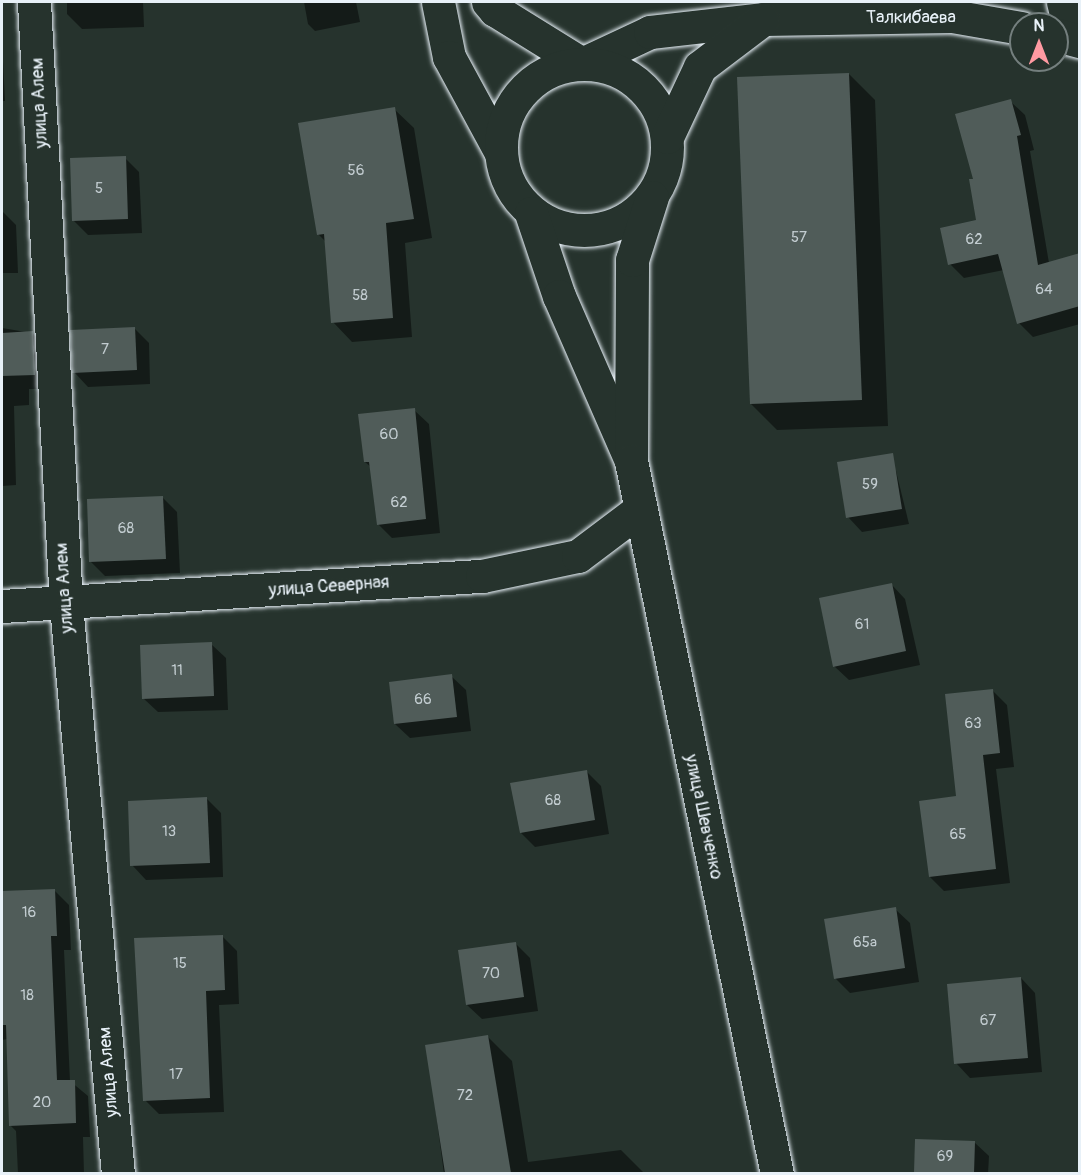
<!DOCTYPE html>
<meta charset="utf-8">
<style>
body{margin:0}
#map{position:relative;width:1081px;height:1175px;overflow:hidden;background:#26332d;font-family:Pangolin,sans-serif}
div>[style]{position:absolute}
.shadow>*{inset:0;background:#0007}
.building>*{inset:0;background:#505c59}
.roads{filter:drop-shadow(0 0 2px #e8f1f8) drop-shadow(0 0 2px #e8f1f8)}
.street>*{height:33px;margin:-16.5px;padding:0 16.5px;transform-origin:16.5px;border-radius:16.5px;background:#26332d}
.secondary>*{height:33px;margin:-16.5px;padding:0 16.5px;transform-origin:16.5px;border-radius:16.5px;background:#26332d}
.secondary>.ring{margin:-16.5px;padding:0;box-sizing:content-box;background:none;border:33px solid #26332d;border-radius:50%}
span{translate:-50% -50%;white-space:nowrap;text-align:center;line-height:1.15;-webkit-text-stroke:5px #26332d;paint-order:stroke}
.number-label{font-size:15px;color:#c2ccd0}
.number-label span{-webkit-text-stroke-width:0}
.street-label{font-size:18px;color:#e8f1f8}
.frame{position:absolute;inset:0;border:3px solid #e8f1f8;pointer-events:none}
.north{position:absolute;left:1009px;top:12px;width:60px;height:60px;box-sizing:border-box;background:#26332d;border:2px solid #747f7e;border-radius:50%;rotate:0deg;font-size:16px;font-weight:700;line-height:24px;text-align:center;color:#e8f1f8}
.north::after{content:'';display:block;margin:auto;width:21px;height:27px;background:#ff9aa2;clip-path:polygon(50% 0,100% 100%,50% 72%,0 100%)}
</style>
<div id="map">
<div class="shadow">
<div style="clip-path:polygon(67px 2px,143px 2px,144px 27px,82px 29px,67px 14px)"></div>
<div style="clip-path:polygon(304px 2px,356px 2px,360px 22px,315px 31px,308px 24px)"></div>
<div style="clip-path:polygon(2px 42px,5px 101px,2px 101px)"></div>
<div style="clip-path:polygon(849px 74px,875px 100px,888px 426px,777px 430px,751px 404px)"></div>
<div style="clip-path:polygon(1010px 101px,1025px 115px,1034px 150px,1030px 151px,1049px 263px,1080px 258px,1080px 324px,1033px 337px,1019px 323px,1004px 270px,964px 278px,950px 264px,977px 221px,975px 180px)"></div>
<div style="clip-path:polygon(394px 109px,414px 128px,432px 238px,405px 243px,412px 337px,352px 342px,333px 322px,326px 242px,318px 234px)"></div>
<div style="clip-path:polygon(125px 158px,139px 172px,142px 233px,88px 235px,74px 221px)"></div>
<div style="clip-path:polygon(2px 211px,16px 225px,18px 273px,2px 273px)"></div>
<div style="clip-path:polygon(2px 328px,32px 333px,47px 347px,49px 389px,29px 389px,29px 405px,14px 406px,16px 485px,2px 486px)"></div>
<div style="clip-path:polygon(135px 329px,149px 343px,150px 384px,88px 387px,74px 372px)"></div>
<div style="clip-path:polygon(414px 410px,429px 424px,440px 533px,392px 538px,378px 524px,372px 468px,365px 462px)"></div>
<div style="clip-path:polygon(896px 471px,909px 524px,862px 532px,848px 517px)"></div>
<div style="clip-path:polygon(163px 498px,177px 512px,180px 573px,105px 576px,90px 561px)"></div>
<div style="clip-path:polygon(891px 584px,905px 599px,920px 665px,849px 680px,834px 666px)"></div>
<div style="clip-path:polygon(211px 644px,226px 658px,228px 710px,158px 712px,143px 698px)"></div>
<div style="clip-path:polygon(451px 676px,466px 690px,471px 731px,410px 738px,395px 724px)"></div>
<div style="clip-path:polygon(993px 691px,1007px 705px,1014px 767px,996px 769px,1010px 883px,944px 891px,930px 877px)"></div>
<div style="clip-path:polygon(586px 771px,601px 786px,609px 834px,535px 847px,521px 833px)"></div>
<div style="clip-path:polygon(207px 799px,221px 813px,223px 877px,146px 880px,132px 865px)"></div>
<div style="clip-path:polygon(54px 890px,69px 905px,71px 950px,64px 950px,70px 1081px,88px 1096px,90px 1137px,83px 1137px,84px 1174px,18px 1174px,16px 1131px,10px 1125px,8px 1039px,2px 1040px,2px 892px)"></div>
<div style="clip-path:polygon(895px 909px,910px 923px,919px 982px,850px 993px,836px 979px,826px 920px)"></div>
<div style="clip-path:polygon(222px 936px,237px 951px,239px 1004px,219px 1005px,224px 1112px,159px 1114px,145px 1100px)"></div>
<div style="clip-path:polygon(516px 944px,530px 958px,538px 1011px,482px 1019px,467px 1005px)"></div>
<div style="clip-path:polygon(1021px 978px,1035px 993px,1042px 1072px,970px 1078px,956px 1063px)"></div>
<div style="clip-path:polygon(488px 1037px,512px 1061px,528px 1162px,621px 1150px,645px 1174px,444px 1174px,427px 1046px)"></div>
<div style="clip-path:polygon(917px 1141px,974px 1142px,989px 1156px,988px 1174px,916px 1174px)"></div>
</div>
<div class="building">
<div style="clip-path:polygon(849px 73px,862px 400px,750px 404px,737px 77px)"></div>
<div style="clip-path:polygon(1011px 99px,1021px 135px,1017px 136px,1038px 265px,1080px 253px,1080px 306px,1017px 324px,998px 254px,948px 265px,940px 228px,976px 220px,969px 179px,973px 179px,955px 114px)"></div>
<div style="clip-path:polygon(395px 107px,414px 219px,386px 223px,393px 318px,331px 323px,324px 234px,317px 235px,298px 123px)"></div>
<div style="clip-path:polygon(126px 156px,128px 219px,72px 221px,70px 158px)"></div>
<div style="clip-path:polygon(135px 327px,137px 370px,72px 373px,70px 330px)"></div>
<div style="clip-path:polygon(33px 331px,35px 375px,2px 376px,2px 333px)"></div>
<div style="clip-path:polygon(415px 408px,426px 519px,377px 525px,369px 462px,364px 462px,358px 414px)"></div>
<div style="clip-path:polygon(893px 453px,902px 509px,846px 518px,837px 462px)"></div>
<div style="clip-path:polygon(163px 496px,166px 559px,89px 562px,87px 499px)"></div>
<div style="clip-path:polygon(892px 583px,906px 651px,833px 667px,819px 598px)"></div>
<div style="clip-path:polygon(212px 642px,214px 696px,142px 699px,140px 645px)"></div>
<div style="clip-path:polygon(452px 674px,457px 717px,394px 724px,389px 682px)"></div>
<div style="clip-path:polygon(993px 689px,1000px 753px,983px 755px,996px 869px,929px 877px,919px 801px,956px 796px,945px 694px)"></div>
<div style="clip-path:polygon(587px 770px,595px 820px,520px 833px,510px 783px)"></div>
<div style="clip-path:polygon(207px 797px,210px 863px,130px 866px,128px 801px)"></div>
<div style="clip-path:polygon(55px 889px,57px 936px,51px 936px,57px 1080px,75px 1080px,76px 1123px,9px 1126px,6px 1025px,2px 1025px,2px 891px)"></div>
<div style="clip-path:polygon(896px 907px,905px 968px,834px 979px,824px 919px)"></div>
<div style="clip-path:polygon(223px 935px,225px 990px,206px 991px,210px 1098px,143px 1101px,134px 938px)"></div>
<div style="clip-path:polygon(516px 942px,524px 997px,466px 1005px,458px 950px)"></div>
<div style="clip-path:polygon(1021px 977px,1028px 1058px,954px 1064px,947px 984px)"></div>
<div style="clip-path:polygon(488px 1035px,511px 1173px,445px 1173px,425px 1045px)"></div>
<div style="clip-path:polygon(915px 1139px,975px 1141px,974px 1173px,914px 1173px)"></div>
</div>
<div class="roads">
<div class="street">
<div style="left:34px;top:2px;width:604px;rotate:86.96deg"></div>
<div style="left:66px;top:605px;width:571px;rotate:84.78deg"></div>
<div style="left:1063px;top:2px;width:36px;rotate:76deg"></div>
<div style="left:2px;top:606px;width:481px;rotate:-3.6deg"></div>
<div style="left:482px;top:576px;width:98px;rotate:-11.8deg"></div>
<div style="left:578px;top:556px;width:76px;rotate:-37deg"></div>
</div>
<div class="secondary">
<div style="left:438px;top:2px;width:56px;rotate:78.7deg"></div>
<div style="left:449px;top:57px;width:107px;rotate:61.5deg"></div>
<div style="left:488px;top:2px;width:11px;rotate:49deg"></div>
<div style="left:495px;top:10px;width:102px;rotate:31.8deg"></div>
<div style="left:582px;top:64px;width:75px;rotate:-25.2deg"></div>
<div style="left:650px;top:32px;width:115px;rotate:-6.5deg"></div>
<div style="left:764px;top:19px;width:188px;rotate:-0.9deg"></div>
<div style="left:952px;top:16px;width:70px;rotate:9.9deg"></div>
<div style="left:1057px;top:35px;width:24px;rotate:15deg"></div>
<div class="ring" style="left:501px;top:64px;width:133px;height:133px"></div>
<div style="left:667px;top:137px;width:77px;rotate:-64.8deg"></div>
<div style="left:700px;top:67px;width:78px;rotate:-37.2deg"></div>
<div style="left:531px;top:213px;width:88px;rotate:71.4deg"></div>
<div style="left:559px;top:296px;width:180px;rotate:66.4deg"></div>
<div style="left:631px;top:461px;width:201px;rotate:-89.7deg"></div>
<div style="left:632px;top:260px;width:66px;rotate:-72.4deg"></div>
<div style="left:631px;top:461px;width:728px;rotate:78.43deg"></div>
</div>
</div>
<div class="number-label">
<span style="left:356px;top:171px">56</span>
<span style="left:99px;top:189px">5</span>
<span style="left:799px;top:238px">57</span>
<span style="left:974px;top:240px">62</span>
<span style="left:1044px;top:290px">64</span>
<span style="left:360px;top:296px">58</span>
<span style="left:105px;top:350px">7</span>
<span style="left:389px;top:435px">60</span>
<span style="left:870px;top:485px">59</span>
<span style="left:399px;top:503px">62</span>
<span style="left:126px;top:529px">68</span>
<span style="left:862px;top:625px">61</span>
<span style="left:177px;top:671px">11</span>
<span style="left:423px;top:700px">66</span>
<span style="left:973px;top:724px">63</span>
<span style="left:553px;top:801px">68</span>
<span style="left:169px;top:832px">13</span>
<span style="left:958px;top:835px">65</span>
<span style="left:29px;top:913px">16</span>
<span style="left:865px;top:943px">65а</span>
<span style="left:180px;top:964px">15</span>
<span style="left:491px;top:974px">70</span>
<span style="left:27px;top:996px">18</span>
<span style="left:988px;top:1021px">67</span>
<span style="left:176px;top:1075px">17</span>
<span style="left:465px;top:1096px">72</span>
<span style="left:42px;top:1103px">20</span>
<span style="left:945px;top:1157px">69</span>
</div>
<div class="street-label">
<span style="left:911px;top:18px">Талкибаева</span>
<span style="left:40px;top:103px;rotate:-93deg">улица Алем</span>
<span style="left:329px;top:587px;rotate:-4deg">улица Северная</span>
<span style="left:65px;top:588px;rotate:-94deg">улица Алем</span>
<span style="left:703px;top:817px;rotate:78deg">улица Шевченко</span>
<span style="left:109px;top:1072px;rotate:-95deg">улица Алем</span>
</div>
<div class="frame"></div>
<div class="north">N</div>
</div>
